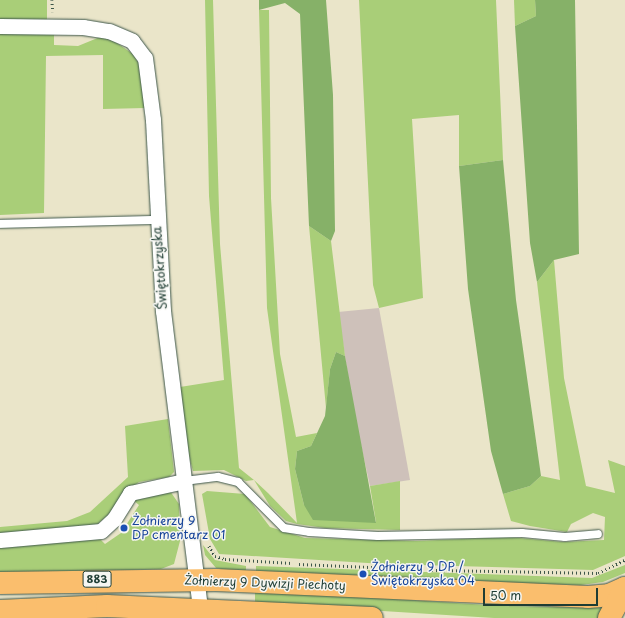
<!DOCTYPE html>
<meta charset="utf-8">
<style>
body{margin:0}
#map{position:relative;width:625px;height:618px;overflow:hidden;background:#eae5c9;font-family:"Playpen Sans",sans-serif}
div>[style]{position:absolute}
.industrial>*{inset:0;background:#cec1ba}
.green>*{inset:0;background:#a9ce78}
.forest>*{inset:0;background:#86b168}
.path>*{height:2.5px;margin-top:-1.25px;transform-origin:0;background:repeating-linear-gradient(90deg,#3d564a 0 1px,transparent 0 4px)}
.roads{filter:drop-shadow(0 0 1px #3d564a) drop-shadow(0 0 1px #3d564a)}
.lane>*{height:8px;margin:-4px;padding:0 4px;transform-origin:4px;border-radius:4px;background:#fff}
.street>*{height:15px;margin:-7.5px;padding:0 7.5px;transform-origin:7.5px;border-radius:7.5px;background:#fff}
.highway>*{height:22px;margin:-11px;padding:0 11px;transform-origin:11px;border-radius:11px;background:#fabe6d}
.dots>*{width:11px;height:11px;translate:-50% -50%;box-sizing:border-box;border:2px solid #f6f6f2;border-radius:50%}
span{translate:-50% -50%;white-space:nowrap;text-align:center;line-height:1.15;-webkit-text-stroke:3px #f6f6f2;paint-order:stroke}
.shield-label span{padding:1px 3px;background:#f6f6f2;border:1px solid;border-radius:3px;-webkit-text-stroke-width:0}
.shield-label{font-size:11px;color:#1f3d34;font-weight:700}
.street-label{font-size:12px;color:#1f3d34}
.transit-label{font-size:12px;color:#164399}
.left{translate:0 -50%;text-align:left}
.scale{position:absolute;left:483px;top:588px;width:115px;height:18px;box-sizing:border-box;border:2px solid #1f3d34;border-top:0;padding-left:5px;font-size:12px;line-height:14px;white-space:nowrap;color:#1f3d34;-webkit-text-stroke:3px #f6f6f2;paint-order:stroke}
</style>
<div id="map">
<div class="industrial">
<div style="clip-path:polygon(379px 308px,410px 480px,370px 486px,354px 413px,338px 312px)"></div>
</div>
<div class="green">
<div style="clip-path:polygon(0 0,47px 0,47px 34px,54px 33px,54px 45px,78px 46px,100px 37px,114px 41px,133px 54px,143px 71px,145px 108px,103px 109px,103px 55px,46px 56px,44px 213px,0 215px)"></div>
<div style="clip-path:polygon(205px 0,213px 0,220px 244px,239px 468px,254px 480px,268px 493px,297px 523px,267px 308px,259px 10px,269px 10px,271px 198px,280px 354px,296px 437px,317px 433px,311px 446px,297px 451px,295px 469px,304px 505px,357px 521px,376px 522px,370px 486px,400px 481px,400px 530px,325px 528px,297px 524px,286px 521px,270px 506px,254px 480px,246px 481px,224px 470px,193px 471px,185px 442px,180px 387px,224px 380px,209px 196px)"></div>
<div style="clip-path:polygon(359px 0,496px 0,503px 160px,459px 166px,459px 115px,412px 119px,423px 298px,379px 308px,373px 285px)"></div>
<div style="clip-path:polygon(514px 0,535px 0,536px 16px,515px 26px)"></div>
<div style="clip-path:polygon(309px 226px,331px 241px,345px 356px,336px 352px,330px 369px,326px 408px)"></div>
<div style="clip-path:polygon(554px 260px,564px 378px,586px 486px,615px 493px,608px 460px,625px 466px,625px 556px,593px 570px,384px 564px,219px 554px,210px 539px,202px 494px,207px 491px,245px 494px,270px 527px,305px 538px,416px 541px,509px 537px,563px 542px,604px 540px,605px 517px,593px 513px,571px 524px,567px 532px,530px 526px,511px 521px,503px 494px,530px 486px,541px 476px,560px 480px,537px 282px)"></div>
<div style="clip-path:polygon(168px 419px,174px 472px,169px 477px,139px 482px,121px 496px,108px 515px,95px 526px,0 536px,0 527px,67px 521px,90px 512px,128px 477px,125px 426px)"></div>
<div style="clip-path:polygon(170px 491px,179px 504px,180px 541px,174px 564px,161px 569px,0 574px,0 546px,100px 539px,105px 544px,121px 533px,139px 505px,133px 500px)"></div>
<div style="clip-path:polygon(203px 545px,215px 560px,246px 566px,246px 573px,216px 568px,205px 555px)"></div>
<div style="clip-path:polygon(625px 565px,625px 573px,603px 582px,581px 585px,412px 582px,256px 574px,256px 566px,592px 578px)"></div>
<div style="clip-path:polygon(255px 590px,503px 606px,604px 608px,602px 618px,494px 618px,255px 603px)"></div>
</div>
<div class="forest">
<div style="clip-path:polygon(259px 0,326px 0,333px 95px,335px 231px,331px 241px,309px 226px,300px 14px,285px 3px,259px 10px)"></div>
<div style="clip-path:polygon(535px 0,575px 0,579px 254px,554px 260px,537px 282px,530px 243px,515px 26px,536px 16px)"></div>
<div style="clip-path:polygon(503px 160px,516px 300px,541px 476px,530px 486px,503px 494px,491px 451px,468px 289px,459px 166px)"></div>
<div style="clip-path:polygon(336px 352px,345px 356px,376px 523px,313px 520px,304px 505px,295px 469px,297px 451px,311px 446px,325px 416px,330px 369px)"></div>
</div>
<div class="path">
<div style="left:52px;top:0;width:12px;rotate:85deg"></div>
<div style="left:209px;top:546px;width:12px;rotate:59deg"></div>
<div style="left:215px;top:556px;width:10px;rotate:17deg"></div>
<div style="left:225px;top:559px;width:67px;rotate:3.4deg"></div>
<div style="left:299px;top:564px;width:94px;rotate:2.4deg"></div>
<div style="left:432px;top:570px;width:166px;rotate:1deg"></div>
<div style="left:598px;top:573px;width:30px;rotate:-26deg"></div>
</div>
<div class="roads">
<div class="lane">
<div style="left:0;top:224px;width:157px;rotate:-1.5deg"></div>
<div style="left:184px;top:481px;width:34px;rotate:-7deg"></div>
<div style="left:218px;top:477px;width:21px;rotate:14deg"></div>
<div style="left:238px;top:482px;width:65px;rotate:45deg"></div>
<div style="left:284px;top:528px;width:25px;rotate:9deg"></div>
<div style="left:309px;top:532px;width:69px;rotate:3.3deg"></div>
<div style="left:378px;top:536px;width:144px;rotate:-1.2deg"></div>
<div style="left:522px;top:533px;width:43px;rotate:5.3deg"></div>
<div style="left:565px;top:537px;width:33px;rotate:-5deg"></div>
</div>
<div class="street">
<div style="left:0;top:26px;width:83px;rotate:0.7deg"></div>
<div style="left:83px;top:27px;width:26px;rotate:9deg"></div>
<div style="left:109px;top:31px;width:25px;rotate:23deg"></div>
<div style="left:132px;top:41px;width:21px;rotate:53deg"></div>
<div style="left:145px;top:58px;width:63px;rotate:82.6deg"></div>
<div style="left:153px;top:120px;width:191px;rotate:87deg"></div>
<div style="left:163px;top:311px;width:309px;rotate:82.9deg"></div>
<div style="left:0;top:540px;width:101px;rotate:-5.1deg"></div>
<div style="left:101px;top:531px;width:18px;rotate:-43deg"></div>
<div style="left:114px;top:519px;width:31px;rotate:-58deg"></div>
<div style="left:130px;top:493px;width:55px;rotate:-12.5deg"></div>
</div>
<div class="highway">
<div style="left:0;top:583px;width:216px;rotate:-0.8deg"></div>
<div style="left:216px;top:580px;width:372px;rotate:2.6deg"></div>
<div style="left:588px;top:597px;width:21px;rotate:-5deg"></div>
<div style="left:609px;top:595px;width:17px;rotate:-24deg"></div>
<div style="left:0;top:611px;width:107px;rotate:-2.7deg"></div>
<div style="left:107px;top:606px;width:265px;rotate:2.6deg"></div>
<div style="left:609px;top:618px;width:34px;rotate:-62deg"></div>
</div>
</div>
<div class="dots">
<div style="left:124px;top:528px;background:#1a4fb4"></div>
<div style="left:363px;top:574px;background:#1a4fb4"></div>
</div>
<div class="shield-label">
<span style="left:97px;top:579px">883</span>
</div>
<div class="street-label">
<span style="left:160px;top:268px;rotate:-94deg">Świętokrzyska</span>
<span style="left:265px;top:583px;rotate:2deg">Żołnierzy 9 Dywizji Piechoty</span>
</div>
<div class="transit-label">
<span class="left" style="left:132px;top:528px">Żołnierzy 9<br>DP cmentarz 01</span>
<span class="left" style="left:371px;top:574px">Żołnierzy 9 DP /<br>Świętokrzyska 04</span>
</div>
<div class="scale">50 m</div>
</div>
